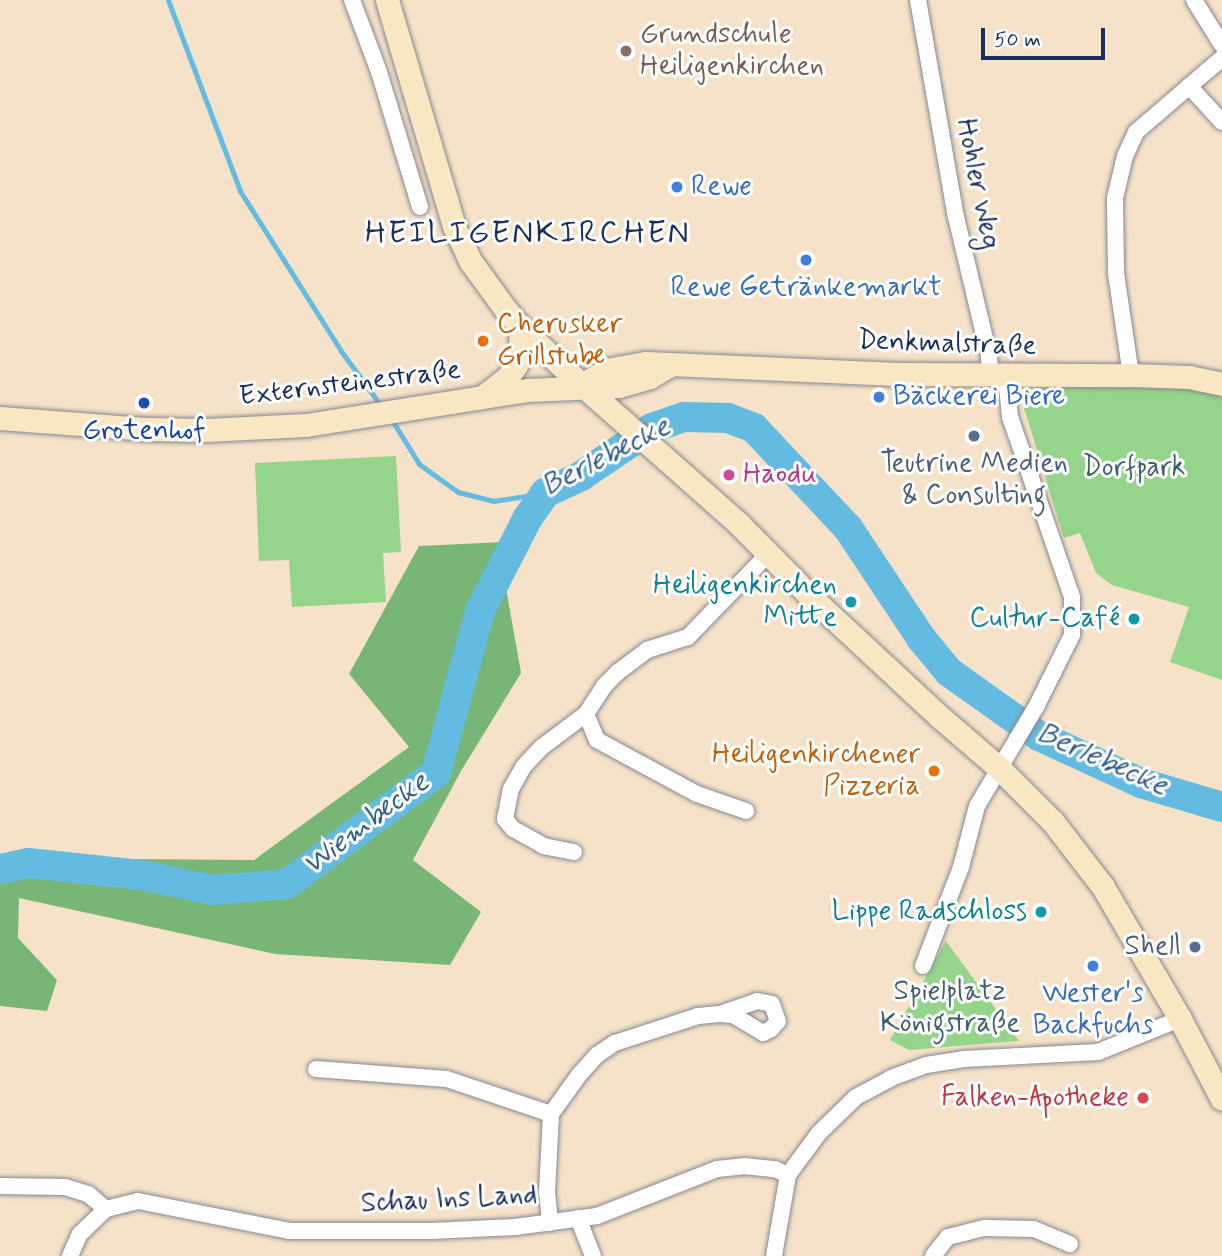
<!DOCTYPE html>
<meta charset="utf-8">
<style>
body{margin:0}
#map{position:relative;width:1222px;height:1256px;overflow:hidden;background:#f5e2c8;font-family:Mynerve,sans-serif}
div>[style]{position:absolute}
.green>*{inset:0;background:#95d58b}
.forest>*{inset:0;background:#78b677}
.stream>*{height:5px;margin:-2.5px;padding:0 2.5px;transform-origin:2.5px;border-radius:2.5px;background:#64bbe1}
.river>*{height:30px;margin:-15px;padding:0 15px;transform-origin:15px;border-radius:15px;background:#64bbe1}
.roads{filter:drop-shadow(0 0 2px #888893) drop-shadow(0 0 2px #888893)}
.street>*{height:16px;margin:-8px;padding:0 8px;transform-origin:8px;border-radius:8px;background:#fff}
.secondary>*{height:23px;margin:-11.5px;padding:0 11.5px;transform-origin:11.5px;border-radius:11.5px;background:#f9e7c3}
.dots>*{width:19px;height:19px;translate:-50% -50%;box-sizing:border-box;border:4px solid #fff;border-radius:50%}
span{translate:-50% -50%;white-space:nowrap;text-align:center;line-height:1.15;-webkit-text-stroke:6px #fff;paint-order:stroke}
.education-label{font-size:28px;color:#785e54}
.left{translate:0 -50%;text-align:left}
.street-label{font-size:28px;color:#1b2f5e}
.shop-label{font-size:28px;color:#366cbe}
.food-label{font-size:28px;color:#c56008}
.right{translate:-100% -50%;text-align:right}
.transit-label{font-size:28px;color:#164399}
.service-label{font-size:28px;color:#4e5e75}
.park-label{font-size:28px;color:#40616c}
.hotel-label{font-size:28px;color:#b23c85}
.culture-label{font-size:28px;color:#0d838f}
.health-label{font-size:28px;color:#be3a42}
.water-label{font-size:30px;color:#35608c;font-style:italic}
.quarter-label{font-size:32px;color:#1b2f5e;letter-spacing:2px}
.scale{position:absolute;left:981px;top:28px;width:124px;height:32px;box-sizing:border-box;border:4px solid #1b2f5e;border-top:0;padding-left:9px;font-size:21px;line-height:24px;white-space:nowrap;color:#1b2f5e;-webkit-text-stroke:5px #fff;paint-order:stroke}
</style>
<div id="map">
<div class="green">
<div style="clip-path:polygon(1128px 383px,1222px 391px,1222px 680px,1170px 662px,1189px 607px,1112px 585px,1096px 573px,1080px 533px,1064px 538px,1024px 408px,1036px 392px,1046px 387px)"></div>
<div style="clip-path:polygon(396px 456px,401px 552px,383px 553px,386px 602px,292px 607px,289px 560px,259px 561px,255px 463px)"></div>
<div style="clip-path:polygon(946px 941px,1019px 1041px,909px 1050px,890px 1040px)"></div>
</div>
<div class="forest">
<div style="clip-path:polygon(527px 541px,504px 577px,521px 673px,461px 771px,413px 860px,481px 912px,450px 965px,275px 954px,19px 898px,18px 938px,57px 980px,47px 1011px,0 1006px,0 858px,254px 860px,409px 747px,349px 674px,419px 546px)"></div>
</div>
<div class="stream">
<div style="left:168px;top:0;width:204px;rotate:69.3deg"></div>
<div style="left:240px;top:191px;width:189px;rotate:57.7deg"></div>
<div style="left:341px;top:351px;width:69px;rotate:53.8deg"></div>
<div style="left:390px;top:417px;width:55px;rotate:58.3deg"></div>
<div style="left:419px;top:464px;width:48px;rotate:35.7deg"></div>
<div style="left:458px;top:492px;width:36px;rotate:14deg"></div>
<div style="left:493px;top:501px;width:53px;rotate:-8.7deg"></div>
<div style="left:1220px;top:806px;width:5px;rotate:-68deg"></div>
</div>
<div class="river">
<div style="left:0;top:869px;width:29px;rotate:-12deg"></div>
<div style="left:28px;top:863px;width:113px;rotate:6.1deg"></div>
<div style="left:140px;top:875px;width:75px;rotate:11.6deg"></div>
<div style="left:213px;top:890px;width:74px;rotate:-4.6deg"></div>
<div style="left:287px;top:884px;width:186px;rotate:-36.7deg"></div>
<div style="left:436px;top:773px;width:168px;rotate:-74.8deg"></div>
<div style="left:480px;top:611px;width:103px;rotate:-62.9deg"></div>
<div style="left:527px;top:519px;width:32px;rotate:-55deg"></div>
<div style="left:545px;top:493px;width:40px;rotate:-25deg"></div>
<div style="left:581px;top:476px;width:86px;rotate:-34.1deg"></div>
<div style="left:652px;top:428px;width:34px;rotate:-19deg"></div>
<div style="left:684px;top:417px;width:44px;rotate:1.3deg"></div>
<div style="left:728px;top:418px;width:28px;rotate:21deg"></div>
<div style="left:754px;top:428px;width:137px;rotate:46.8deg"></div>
<div style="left:848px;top:528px;width:132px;rotate:56.4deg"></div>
<div style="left:921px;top:638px;width:44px;rotate:50.5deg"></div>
<div style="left:949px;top:672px;width:110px;rotate:35.4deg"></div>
<div style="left:1039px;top:736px;width:112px;rotate:24.7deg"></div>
<div style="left:1141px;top:783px;width:84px;rotate:16.5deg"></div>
</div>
<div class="roads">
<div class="street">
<div style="left:352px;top:0;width:77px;rotate:69.4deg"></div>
<div style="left:379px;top:72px;width:141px;rotate:73.1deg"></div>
<div style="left:918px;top:0;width:220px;rotate:80.1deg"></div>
<div style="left:956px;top:217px;width:143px;rotate:76.6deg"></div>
<div style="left:989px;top:356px;width:20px;rotate:87deg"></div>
<div style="left:1194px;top:0;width:53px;rotate:58.1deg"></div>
<div style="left:1189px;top:86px;width:49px;rotate:47.5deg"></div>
<div style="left:1131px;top:375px;width:103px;rotate:-98.4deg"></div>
<div style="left:1116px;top:273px;width:75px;rotate:-90.8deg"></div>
<div style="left:1115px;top:198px;width:43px;rotate:-76.6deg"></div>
<div style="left:1125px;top:156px;width:26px;rotate:-65deg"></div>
<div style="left:1136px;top:132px;width:113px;rotate:-40.7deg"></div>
<div style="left:586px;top:714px;width:28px;rotate:67deg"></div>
<div style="left:597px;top:740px;width:114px;rotate:28.4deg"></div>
<div style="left:697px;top:794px;width:52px;rotate:19.1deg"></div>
<div style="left:574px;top:852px;width:31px;rotate:-169deg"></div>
<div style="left:544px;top:846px;width:35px;rotate:-151deg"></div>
<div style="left:513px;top:829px;width:13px;rotate:-129deg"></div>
<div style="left:505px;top:819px;width:31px;rotate:-79deg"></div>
<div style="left:511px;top:789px;width:26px;rotate:-61deg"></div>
<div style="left:524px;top:766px;width:26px;rotate:-47deg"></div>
<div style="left:542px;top:747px;width:55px;rotate:-36.9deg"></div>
<div style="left:586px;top:714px;width:33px;rotate:-57deg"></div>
<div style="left:604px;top:686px;width:20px;rotate:-45deg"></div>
<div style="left:618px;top:672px;width:36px;rotate:-37deg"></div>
<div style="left:647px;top:650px;width:43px;rotate:-17.6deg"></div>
<div style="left:688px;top:637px;width:117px;rotate:-46deg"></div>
<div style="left:923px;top:966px;width:106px;rotate:-69deg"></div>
<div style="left:961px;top:867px;width:63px;rotate:-75.3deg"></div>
<div style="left:977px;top:806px;width:115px;rotate:-59.2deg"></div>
<div style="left:1036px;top:707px;width:80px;rotate:-63.4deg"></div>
<div style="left:1072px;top:635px;width:38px;rotate:-90deg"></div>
<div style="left:1072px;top:597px;width:190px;rotate:-109deg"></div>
<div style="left:1010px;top:417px;width:40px;rotate:-95.7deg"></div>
<div style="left:316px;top:1069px;width:131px;rotate:4.4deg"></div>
<div style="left:447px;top:1079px;width:110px;rotate:18.6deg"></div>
<div style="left:551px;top:1114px;width:78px;rotate:92.9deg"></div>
<div style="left:547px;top:1192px;width:31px;rotate:84deg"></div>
<div style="left:551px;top:1114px;width:48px;rotate:-54.3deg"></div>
<div style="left:579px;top:1075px;width:27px;rotate:-48deg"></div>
<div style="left:597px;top:1055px;width:22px;rotate:-34deg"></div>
<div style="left:615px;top:1043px;width:87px;rotate:-18deg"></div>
<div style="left:698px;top:1016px;width:22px;rotate:-5deg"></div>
<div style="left:720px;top:1014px;width:39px;rotate:-19deg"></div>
<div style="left:757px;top:1001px;width:15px;rotate:11deg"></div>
<div style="left:772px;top:1004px;width:18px;rotate:71deg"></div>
<div style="left:778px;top:1021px;width:11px;rotate:131deg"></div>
<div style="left:771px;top:1029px;width:9px;rotate:153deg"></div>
<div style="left:763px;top:1033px;width:35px;rotate:-149deg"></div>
<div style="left:733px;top:1015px;width:13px;rotate:-176deg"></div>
<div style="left:0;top:1186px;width:65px;rotate:0.9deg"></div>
<div style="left:65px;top:1187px;width:24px;rotate:17deg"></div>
<div style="left:88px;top:1194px;width:23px;rotate:40deg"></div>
<div style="left:106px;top:1209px;width:33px;rotate:-14deg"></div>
<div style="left:138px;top:1201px;width:154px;rotate:11.2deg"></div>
<div style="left:289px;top:1231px;width:142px"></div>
<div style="left:431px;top:1231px;width:84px;rotate:-2.7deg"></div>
<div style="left:515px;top:1227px;width:83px;rotate:-7.6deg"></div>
<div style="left:597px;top:1216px;width:129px;rotate:-21.4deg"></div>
<div style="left:717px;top:1169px;width:27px;rotate:-6deg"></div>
<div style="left:744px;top:1166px;width:31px;rotate:6deg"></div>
<div style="left:775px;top:1169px;width:14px;rotate:25deg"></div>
<div style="left:578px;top:1218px;width:41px;rotate:68.5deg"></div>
<div style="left:70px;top:1256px;width:24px;rotate:-66deg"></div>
<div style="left:80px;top:1234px;width:36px;rotate:-44deg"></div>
<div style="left:774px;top:1256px;width:82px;rotate:-80.2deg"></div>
<div style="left:788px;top:1175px;width:52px;rotate:-53.6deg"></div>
<div style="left:819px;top:1133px;width:52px;rotate:-44.2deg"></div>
<div style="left:856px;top:1097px;width:40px;rotate:-28deg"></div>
<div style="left:891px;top:1078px;width:37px;rotate:-20deg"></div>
<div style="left:926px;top:1065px;width:38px;rotate:-9deg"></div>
<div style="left:964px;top:1059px;width:134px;rotate:-3deg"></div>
<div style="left:1098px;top:1052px;width:88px;rotate:-21.9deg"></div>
<div style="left:933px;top:1256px;width:24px;rotate:-52deg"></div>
<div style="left:948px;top:1237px;width:38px;rotate:-14deg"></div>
<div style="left:985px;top:1228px;width:49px;rotate:1.2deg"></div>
<div style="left:1034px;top:1229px;width:39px;rotate:23deg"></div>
</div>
<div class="secondary">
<div style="left:387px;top:0;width:236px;rotate:73.5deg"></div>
<div style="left:454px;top:226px;width:40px;rotate:65deg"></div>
<div style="left:471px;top:262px;width:59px;rotate:53.9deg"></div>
<div style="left:506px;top:310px;width:23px;rotate:50deg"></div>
<div style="left:521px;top:328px;width:83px;rotate:43.1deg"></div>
<div style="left:582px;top:385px;width:210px;rotate:41.5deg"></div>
<div style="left:739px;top:524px;width:108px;rotate:45.4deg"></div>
<div style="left:815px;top:601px;width:171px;rotate:42.9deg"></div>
<div style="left:940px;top:717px;width:78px;rotate:40.8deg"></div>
<div style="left:999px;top:768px;width:76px;rotate:45deg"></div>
<div style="left:1053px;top:822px;width:82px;rotate:52.4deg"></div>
<div style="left:1103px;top:887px;width:153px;rotate:59.7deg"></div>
<div style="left:1180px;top:1019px;width:90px;rotate:62.3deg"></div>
<div style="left:582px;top:385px;width:28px;rotate:-32deg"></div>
<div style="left:606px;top:370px;width:41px;rotate:-9.9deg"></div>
<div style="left:646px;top:363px;width:257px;rotate:2.5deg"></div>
<div style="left:903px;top:374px;width:228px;rotate:0.3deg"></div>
<div style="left:1131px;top:375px;width:58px;rotate:2deg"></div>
<div style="left:1189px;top:377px;width:34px;rotate:12deg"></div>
<div style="left:485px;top:395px;width:28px;rotate:-38deg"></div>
<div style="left:507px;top:378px;width:16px;rotate:-55deg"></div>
<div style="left:516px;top:365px;width:15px;rotate:-74deg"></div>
<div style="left:520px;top:351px;width:23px;rotate:-88deg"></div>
<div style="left:0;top:418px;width:148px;rotate:4.3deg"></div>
<div style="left:148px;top:429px;width:58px;rotate:1deg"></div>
<div style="left:206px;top:430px;width:100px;rotate:-2.9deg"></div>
<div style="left:306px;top:425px;width:225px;rotate:-9deg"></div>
<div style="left:528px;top:390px;width:91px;rotate:-2.5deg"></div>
<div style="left:619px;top:386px;width:32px;rotate:-16deg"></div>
<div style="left:650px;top:377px;width:23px;rotate:-31deg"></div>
</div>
</div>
<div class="dots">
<div style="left:626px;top:51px;background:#8d6e63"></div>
<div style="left:677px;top:187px;background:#3f7fe0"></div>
<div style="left:806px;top:260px;background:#3f7fe0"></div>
<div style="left:483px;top:341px;background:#e8710a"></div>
<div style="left:879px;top:397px;background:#3f7fe0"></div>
<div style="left:144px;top:403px;background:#1a4fb4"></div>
<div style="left:974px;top:436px;background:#5c6f8a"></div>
<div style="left:729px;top:475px;background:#d1479c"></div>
<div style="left:851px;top:602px;background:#0f9aa8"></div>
<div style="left:1134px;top:619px;background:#0f9aa8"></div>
<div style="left:934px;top:771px;background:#e8710a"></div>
<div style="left:1041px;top:912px;background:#0f9aa8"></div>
<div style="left:1195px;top:947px;background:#5c6f8a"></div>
<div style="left:1093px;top:966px;background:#3f7fe0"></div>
<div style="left:1143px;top:1098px;background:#e0444e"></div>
</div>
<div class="education-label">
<span class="left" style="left:640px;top:51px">Grundschule<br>Heiligenkirchen</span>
</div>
<div class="street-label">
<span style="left:977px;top:184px;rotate:79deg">Hohler Weg</span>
<span style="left:947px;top:344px;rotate:2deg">Denkmalstraße</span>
<span style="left:350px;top:384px;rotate:-7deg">Externsteinestraße</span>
<span style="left:449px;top:1200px;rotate:-3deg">Schau Ins Land</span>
</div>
<div class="shop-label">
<span class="left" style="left:691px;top:187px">Rewe</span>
<span style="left:806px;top:288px">Rewe Getränkemarkt</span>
<span class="left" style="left:893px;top:397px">Bäckerei Biere</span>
<span style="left:1093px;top:1010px">Wester's<br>Backfuchs</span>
</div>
<div class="food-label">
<span class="left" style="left:497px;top:341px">Cherusker<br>Grillstube</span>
<span class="right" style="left:920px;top:771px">Heiligenkirchener<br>Pizzeria</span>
</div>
<div class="transit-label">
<span style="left:144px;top:431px">Grotenhof</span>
</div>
<div class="service-label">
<span style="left:974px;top:480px">Teutrine Medien<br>&amp; Consulting</span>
<span class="right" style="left:1181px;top:947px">Shell</span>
</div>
<div class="park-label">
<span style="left:1134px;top:468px">Dorfpark</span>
<span style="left:950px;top:1008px">Spielplatz<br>Königstraße</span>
</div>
<div class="hotel-label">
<span class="left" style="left:743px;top:475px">Haodu</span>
</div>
<div class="culture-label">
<span class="right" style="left:837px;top:602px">Heiligenkirchen<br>Mitte</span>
<span class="right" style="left:1120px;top:619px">Cultur-Café</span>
<span class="right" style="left:1027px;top:912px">Lippe Radschloss</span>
</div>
<div class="health-label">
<span class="right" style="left:1129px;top:1098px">Falken-Apotheke</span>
</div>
<div class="water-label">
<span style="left:606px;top:457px;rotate:-27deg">Berlebecke</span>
<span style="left:1102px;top:760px;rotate:24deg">Berlebecke</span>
<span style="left:366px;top:824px;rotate:-37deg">Wiembecke</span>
</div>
<div class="quarter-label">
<span style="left:528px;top:233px">HEILIGENKIRCHEN</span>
</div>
<div class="scale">50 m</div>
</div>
